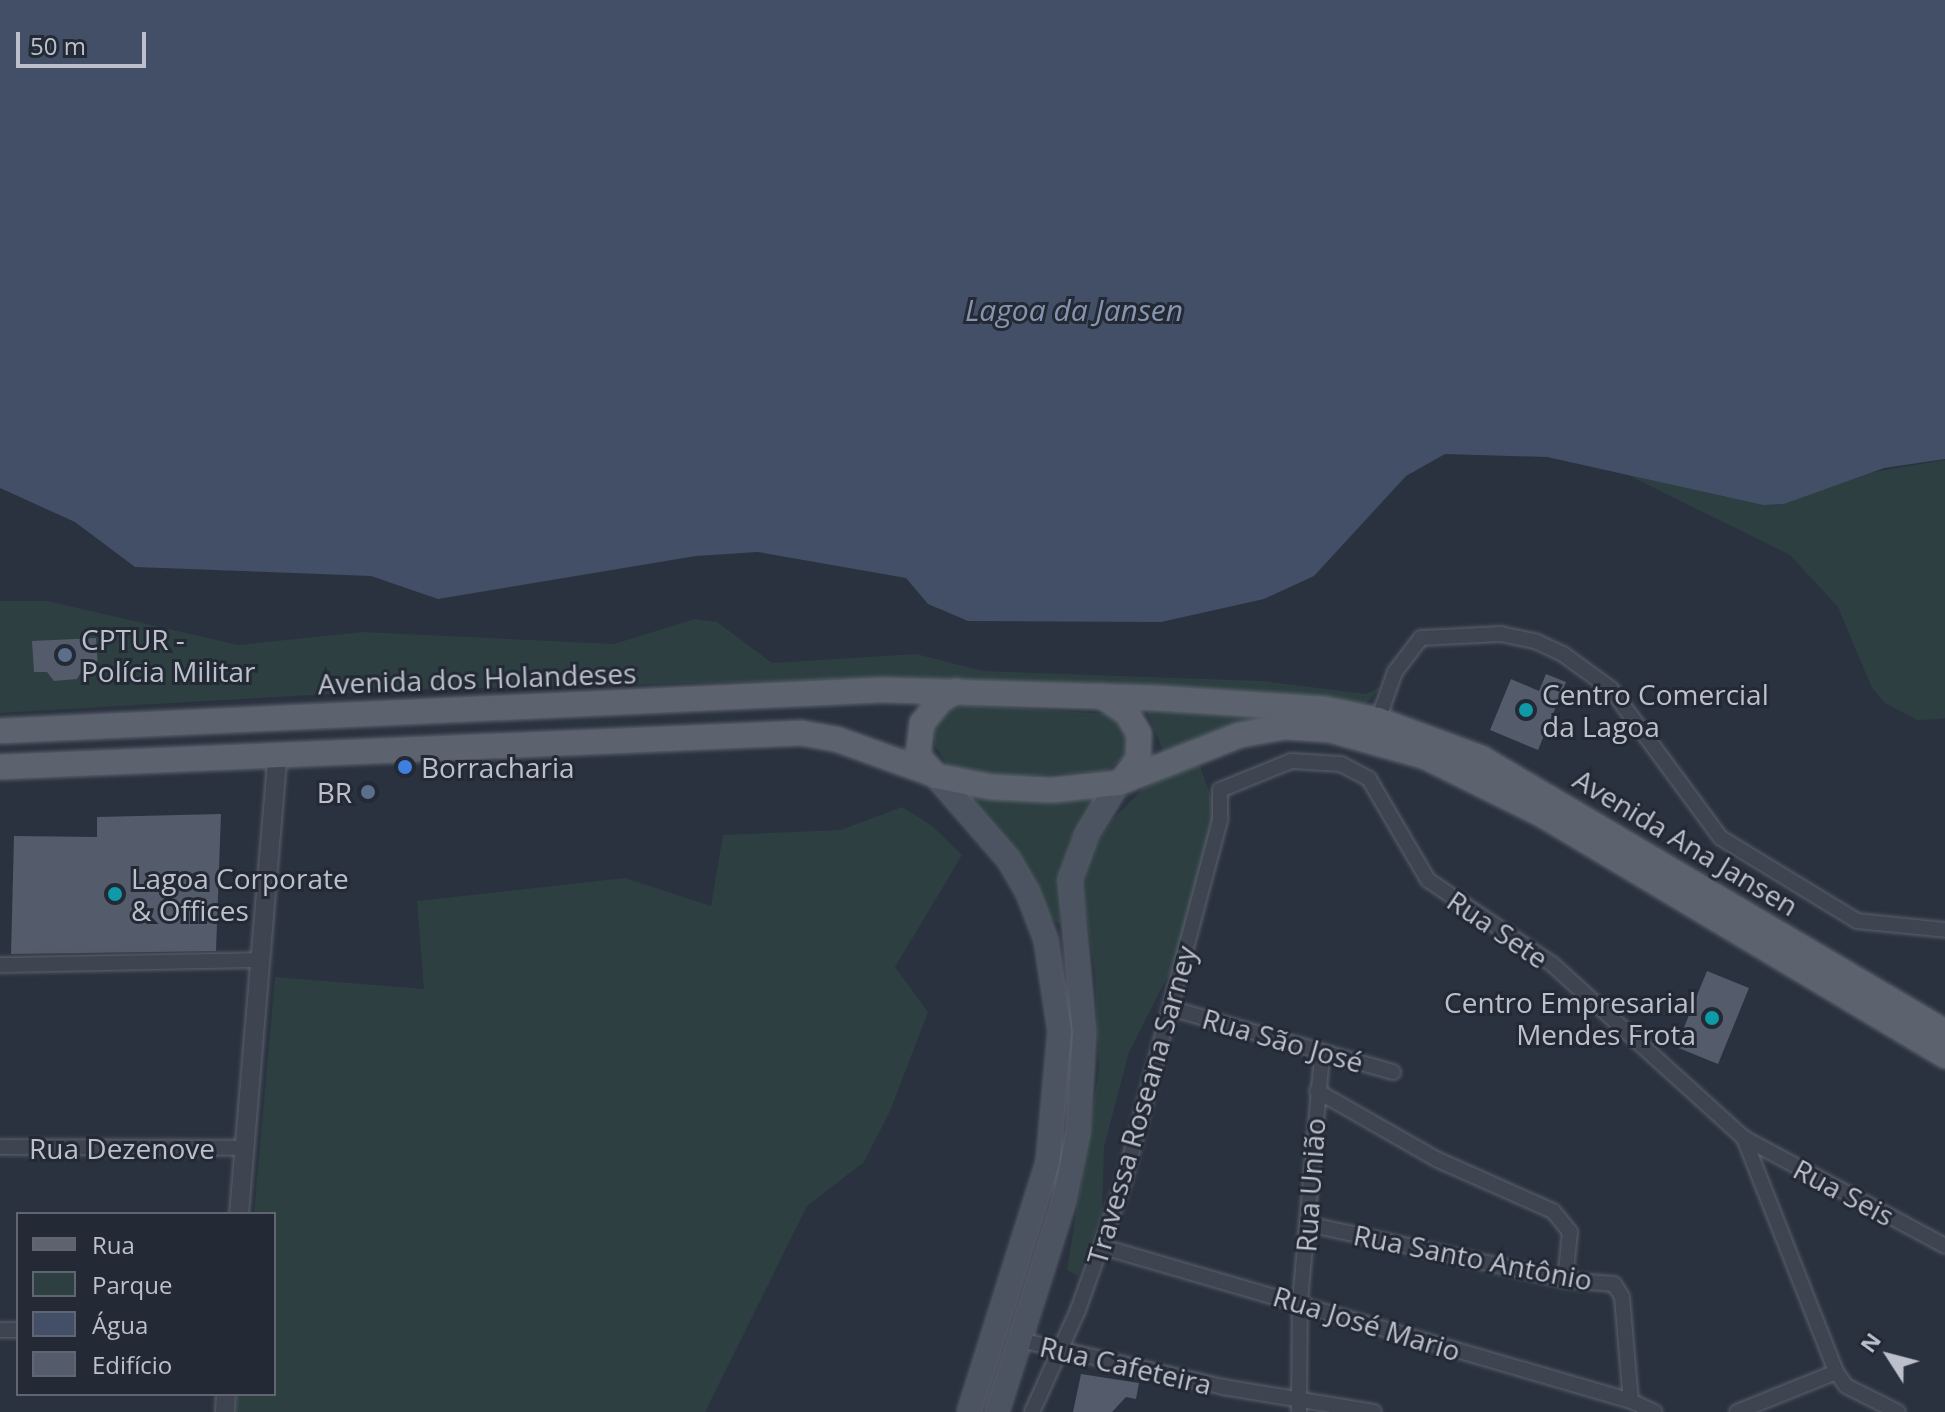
<!DOCTYPE html>
<meta charset="utf-8">
<style>
body{margin:0}
#map{position:relative;width:1945px;height:1412px;overflow:hidden;background:#2a323f;font-family:"Open Sans",sans-serif}
div>[style]{position:absolute}
.green>*{inset:0;background:#2d3f41}
.water>*{inset:0;background:#424f66}
.building>*{inset:0;background:#545b6a}
.roads{filter:drop-shadow(0 0 2px #5c626d) drop-shadow(0 0 2px #5c626d)}
.minor>*{height:14px;margin:-7px;padding:0 7px;transform-origin:7px;border-radius:7px;background:#3e4450}
.tertiary>*{height:18px;margin:-9px;padding:0 9px;transform-origin:9px;border-radius:9px;background:#3e4450}
.secondary>*{height:22px;margin:-11px;padding:0 11px;transform-origin:11px;border-radius:11px;background:#4c5462}
.primary>*{height:24px;margin:-12px;padding:0 12px;transform-origin:12px;border-radius:12px;background:#5c636f}
.dots>*{width:22px;height:22px;translate:-50% -50%;box-sizing:border-box;border:4px solid #232935;border-radius:50%}
span{translate:-50% -50%;white-space:nowrap;text-align:center;line-height:1.15;-webkit-text-stroke:6px #232935;paint-order:stroke}
.poi-label{font-size:28px;color:#bbc0ca}
.left{translate:0 -50%;text-align:left}
.right{translate:-100% -50%;text-align:right}
.street-label{font-size:28px;color:#bbc0ca}
.water-label{font-size:30px;color:#8695ad;font-style:italic}
.legend{position:absolute;left:16px;top:1212px;width:260px;height:184px;box-sizing:border-box;background:#232935;border:2px solid #606571;margin:0;padding:10px 14px;list-style:none;font-size:24px;color:#bbc0ca}
.legend li{display:flex;align-items:center;gap:16px;height:40px}
.legend b{width:40px;border:2px solid #606571}
.north{position:absolute;left:1849px;top:1316px;width:80px;height:80px;-webkit-text-stroke:6px #232935;paint-order:stroke;rotate:306deg;font-size:22px;font-weight:700;line-height:32px;text-align:center;color:#bbc0ca}
.north::after{content:'';display:block;margin:auto;width:28px;height:36px;background:#bbc0ca;clip-path:polygon(50% 0,100% 100%,50% 72%,0 100%)}
.scale{position:absolute;left:16px;top:32px;width:130px;height:36px;box-sizing:border-box;border:4px solid #bbc0ca;border-top:0;padding-left:10px;font-size:24px;line-height:28px;white-space:nowrap;color:#bbc0ca;-webkit-text-stroke:6px #232935;paint-order:stroke}
</style>
<div id="map">
<div class="green">
<div style="clip-path:polygon(1945px 460px,1945px 718px,1940px 719px,1917px 720px,1885px 703px,1872px 688px,1838px 607px,1790px 555px,1628px 475px,1762px 505px,1784px 504px,1861px 474px)"></div>
<div style="clip-path:polygon(0 601px,47px 601px,238px 645px,363px 632px,614px 644px,695px 619px,717px 622px,772px 663px,916px 654px,983px 671px,1262px 681px,1366px 694px,1381px 687px,1363px 707px,898px 678px,399px 690px,0 713px)"></div>
<div style="clip-path:polygon(965px 705px,1108px 714px,1124px 726px,1129px 740px,1124px 757px,1107px 771px,1001px 777px,948px 766px,935px 746px,934px 727px,945px 713px)"></div>
<div style="clip-path:polygon(1144px 705px,1242px 709px,1254px 720px,1164px 753px)"></div>
<div style="clip-path:polygon(1198px 761px,1215px 808px,1180px 952px,1129px 1052px,1104px 1147px,1102px 1213px,1078px 1276px,1067px 1270px,1099px 1070px,1095px 975px,1082px 884px,1092px 851px,1113px 819px,1143px 789px)"></div>
<div style="clip-path:polygon(969px 791px,1100px 795px,1072px 838px,1062px 869px,1060px 924px,1046px 917px,1015px 852px,965px 797px)"></div>
<div style="clip-path:polygon(902px 807px,931px 825px,962px 855px,895px 967px,928px 1012px,890px 1111px,864px 1162px,807px 1206px,705px 1412px,236px 1412px,237px 1394px,274px 1394px,274px 1214px,254px 1214px,275px 977px,424px 989px,417px 901px,625px 878px,711px 906px,723px 835px,841px 830px)"></div>
</div>
<div class="water">
<div style="clip-path:polygon(0 0,1945px 0,1945px 459px,1884px 468px,1784px 504px,1763px 505px,1547px 457px,1445px 454px,1406px 476px,1314px 576px,1264px 599px,1161px 622px,968px 621px,928px 604px,906px 578px,758px 552px,696px 556px,438px 599px,371px 576px,135px 567px,75px 522px,0 488px)"></div>
</div>
<div class="building">
<div style="clip-path:polygon(96px 638px,98px 669px,83px 669px,77px 679px,54px 681px,47px 672px,34px 672px,32px 641px)"></div>
<div style="clip-path:polygon(1546px 674px,1566px 682px,1538px 750px,1490px 730px,1511px 679px,1539px 691px)"></div>
<div style="clip-path:polygon(221px 814px,216px 951px,11px 954px,14px 836px,97px 837px,97px 817px)"></div>
<div style="clip-path:polygon(1707px 971px,1749px 988px,1718px 1064px,1676px 1047px)"></div>
<div style="clip-path:polygon(1081px 1374px,1139px 1383px,1136px 1399px,1126px 1397px,1112px 1412px,1073px 1412px)"></div>
</div>
<div class="roads">
<div class="minor">
<div style="left:1378px;top:720px;width:51px;rotate:-70.5deg"></div>
<div style="left:1395px;top:672px;width:43px;rotate:-52.6deg"></div>
<div style="left:1421px;top:638px;width:80px;rotate:-2.9deg"></div>
<div style="left:1501px;top:634px;width:35px;rotate:12deg"></div>
<div style="left:1535px;top:641px;width:31px;rotate:25deg"></div>
<div style="left:1563px;top:654px;width:59px;rotate:36.1deg"></div>
<div style="left:1611px;top:689px;width:185px;rotate:53.6deg"></div>
<div style="left:1721px;top:838px;width:159px;rotate:31.4deg"></div>
<div style="left:1857px;top:921px;width:88px;rotate:5.8deg"></div>
<div style="left:0;top:965px;width:260px;rotate:-1.1deg"></div>
<div style="left:1173px;top:1009px;width:229px;rotate:16deg"></div>
<div style="left:1317px;top:1091px;width:137px;rotate:29.7deg"></div>
<div style="left:1436px;top:1159px;width:128px;rotate:24deg"></div>
<div style="left:1553px;top:1211px;width:27px;rotate:51deg"></div>
<div style="left:1570px;top:1232px;width:48px;rotate:95.9deg"></div>
<div style="left:1744px;top:1138px;width:228px;rotate:28.2deg"></div>
<div style="left:0;top:1147px;width:243px;rotate:0.2deg"></div>
<div style="left:1307px;top:1224px;width:264px;rotate:12.2deg"></div>
<div style="left:1565px;top:1280px;width:49px;rotate:4.7deg"></div>
<div style="left:1614px;top:1284px;width:15px;rotate:58deg"></div>
<div style="left:1622px;top:1297px;width:104px;rotate:85.1deg"></div>
<div style="left:1631px;top:1401px;width:26px;rotate:25deg"></div>
<div style="left:1103px;top:1247px;width:550px;rotate:16.26deg"></div>
<div style="left:0;top:1330px;width:18px"></div>
<div style="left:1020px;top:1340px;width:208px;rotate:13deg"></div>
<div style="left:1223px;top:1387px;width:153px;rotate:9.4deg"></div>
<div style="left:1032px;top:1412px;width:112px;rotate:-65.7deg"></div>
<div style="left:1078px;top:1310px;width:137px;rotate:-70.4deg"></div>
<div style="left:1124px;top:1181px;width:375px;rotate:-75.1deg"></div>
<div style="left:1220px;top:819px;width:29px;rotate:-90deg"></div>
<div style="left:1220px;top:790px;width:77px;rotate:-22.2deg"></div>
<div style="left:1291px;top:761px;width:50px;rotate:3.4deg"></div>
<div style="left:1341px;top:764px;width:32px;rotate:28deg"></div>
<div style="left:1369px;top:779px;width:117px;rotate:59.7deg"></div>
<div style="left:1428px;top:880px;width:150px;rotate:34.1deg"></div>
<div style="left:1552px;top:964px;width:259px;rotate:42.2deg"></div>
<div style="left:1744px;top:1138px;width:251px;rotate:68.5deg"></div>
<div style="left:1836px;top:1372px;width:17px;rotate:54deg"></div>
<div style="left:1846px;top:1386px;width:58px;rotate:26.6deg"></div>
<div style="left:1299px;top:1412px;width:110px;rotate:-89.5deg"></div>
<div style="left:1300px;top:1302px;width:248px;rotate:-84.9deg"></div>
<div style="left:1737px;top:1412px;width:107px;rotate:-22deg"></div>
</div>
<div class="tertiary">
<div style="left:239px;top:1214px;width:462px;rotate:-85.2deg"></div>
<div style="left:225px;top:1412px;width:18px;rotate:-87deg"></div>
</div>
<div class="secondary">
<div style="left:936px;top:776px;width:111px;rotate:49deg"></div>
<div style="left:1009px;top:860px;width:38px;rotate:60deg"></div>
<div style="left:1028px;top:893px;width:50px;rotate:69deg"></div>
<div style="left:1046px;top:940px;width:92px;rotate:81.3deg"></div>
<div style="left:1060px;top:1031px;width:132px;rotate:95.2deg"></div>
<div style="left:1048px;top:1162px;width:262px;rotate:107.5deg"></div>
<div style="left:997px;top:1412px;width:221px;rotate:-72.4deg"></div>
<div style="left:1064px;top:1201px;width:70px;rotate:-78.5deg"></div>
<div style="left:1078px;top:1132px;width:99px;rotate:-86.5deg"></div>
<div style="left:1084px;top:1033px;width:154px;rotate:-95.2deg"></div>
<div style="left:1070px;top:880px;width:49px;rotate:-69.7deg"></div>
<div style="left:1087px;top:834px;width:60px;rotate:-58.7deg"></div>
</div>
<div class="primary">
<div style="left:956px;top:691px;width:19px;rotate:148deg"></div>
<div style="left:940px;top:701px;width:28px;rotate:129deg"></div>
<div style="left:922px;top:723px;width:33px;rotate:97deg"></div>
<div style="left:918px;top:756px;width:27px;rotate:48deg"></div>
<div style="left:936px;top:776px;width:56px;rotate:11.3deg"></div>
<div style="left:991px;top:787px;width:61px;rotate:2.8deg"></div>
<div style="left:1052px;top:790px;width:66px;rotate:-6.1deg"></div>
<div style="left:1118px;top:783px;width:131px;rotate:-21.5deg"></div>
<div style="left:1240px;top:735px;width:46px;rotate:-10.1deg"></div>
<div style="left:1285px;top:727px;width:45px;rotate:3.8deg"></div>
<div style="left:1330px;top:730px;width:100px;rotate:15.7deg"></div>
<div style="left:1426px;top:757px;width:131px;rotate:26.4deg"></div>
<div style="left:1543px;top:815px;width:469px;rotate:30.9deg"></div>
<div style="left:1101px;top:696px;width:31px;rotate:33deg"></div>
<div style="left:1127px;top:713px;width:24px;rotate:60deg"></div>
<div style="left:1139px;top:734px;width:25px;rotate:92deg"></div>
<div style="left:1138px;top:759px;width:27px;rotate:126deg"></div>
<div style="left:0;top:731px;width:883px;rotate:-2.66deg"></div>
<div style="left:882px;top:690px;width:273px;rotate:1.7deg"></div>
<div style="left:1155px;top:698px;width:169px;rotate:3.7deg"></div>
<div style="left:1324px;top:709px;width:55px;rotate:11.5deg"></div>
<div style="left:1378px;top:720px;width:110px;rotate:20.3deg"></div>
<div style="left:1481px;top:758px;width:539px;rotate:30.56deg"></div>
<div style="left:0;top:767px;width:802px;rotate:-2.43deg"></div>
<div style="left:801px;top:733px;width:36px;rotate:10deg"></div>
<div style="left:836px;top:739px;width:103px;rotate:19.8deg"></div>
</div>
</div>
<div class="dots">
<div style="left:65px;top:655px;background:#5c6f8a"></div>
<div style="left:1526px;top:710px;background:#0f9aa8"></div>
<div style="left:405px;top:767px;background:#3f7fe0"></div>
<div style="left:368px;top:792px;background:#5c6f8a"></div>
<div style="left:115px;top:894px;background:#0f9aa8"></div>
<div style="left:1712px;top:1018px;background:#0f9aa8"></div>
</div>
<div class="poi-label">
<span class="left" style="left:81px;top:655px">CPTUR -<br>Polícia Militar</span>
<span class="left" style="left:1542px;top:710px">Centro Comercial<br>da Lagoa</span>
<span class="left" style="left:421px;top:767px">Borracharia</span>
<span class="right" style="left:352px;top:792px">BR</span>
<span class="left" style="left:131px;top:894px">Lagoa Corporate<br>&amp; Offices</span>
<span class="right" style="left:1696px;top:1018px">Centro Empresarial<br>Mendes Frota</span>
</div>
<div class="street-label">
<span style="left:477px;top:678px;rotate:-2deg">Avenida dos Holandeses</span>
<span style="left:1686px;top:842px;rotate:31deg">Avenida Ana Jansen</span>
<span style="left:1498px;top:929px;rotate:34deg">Rua Sete</span>
<span style="left:1283px;top:1040px;rotate:16deg">Rua São José</span>
<span style="left:1141px;top:1105px;rotate:-74deg">Travessa Roseana Sarney</span>
<span style="left:122px;top:1148px">Rua Dezenove</span>
<span style="left:1310px;top:1185px;rotate:-86deg">Rua União</span>
<span style="left:1844px;top:1192px;rotate:28deg">Rua Seis</span>
<span style="left:1473px;top:1257px;rotate:11deg">Rua Santo Antônio</span>
<span style="left:1367px;top:1323px;rotate:17deg">Rua José Mario</span>
<span style="left:1126px;top:1365px;rotate:13deg">Rua Cafeteira</span>
</div>
<div class="water-label">
<span style="left:1074px;top:310px">Lagoa da Jansen</span>
</div>
<ul class="legend">
<li><b style="height:10px;background:#5c636f"></b>Rua</li>
<li><b style="height:22px;background:#2d3f41"></b>Parque</li>
<li><b style="height:22px;background:#424f66"></b>Água</li>
<li><b style="height:22px;background:#545b6a"></b>Edifício</li>
</ul>
<div class="north">N</div>
<div class="scale">50 m</div>
</div>
